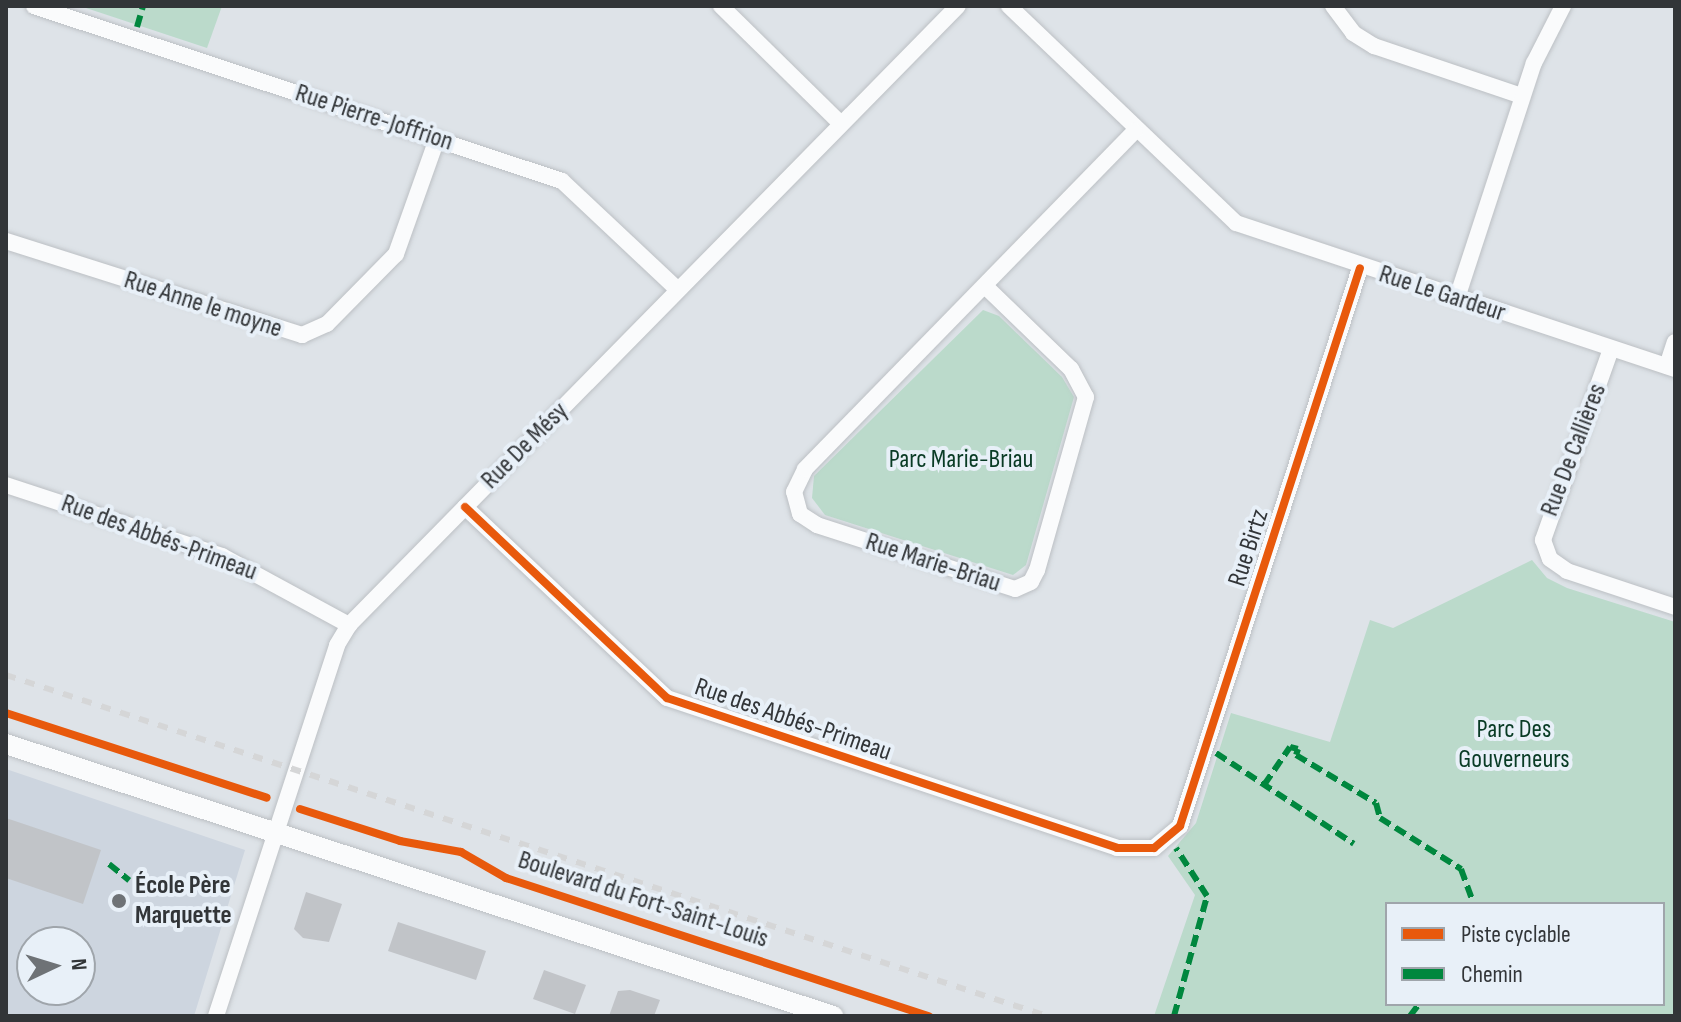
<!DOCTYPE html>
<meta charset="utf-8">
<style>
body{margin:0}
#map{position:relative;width:1681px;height:1022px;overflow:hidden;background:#dee3e8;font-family:"Sofia Sans Condensed",sans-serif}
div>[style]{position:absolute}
.built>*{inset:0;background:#cdd5df}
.green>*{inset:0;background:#bbdacb}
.building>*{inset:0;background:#c1c4c8}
.roads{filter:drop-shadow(0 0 2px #bcc0c4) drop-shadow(0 0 2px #bcc0c4)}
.minor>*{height:16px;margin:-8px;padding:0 8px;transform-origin:8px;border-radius:8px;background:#fafbfc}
.tertiary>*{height:20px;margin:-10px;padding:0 10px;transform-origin:10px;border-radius:10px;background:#fafbfc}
.rail>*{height:6px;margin-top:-3px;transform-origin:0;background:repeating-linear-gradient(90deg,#d5d6d7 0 10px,transparent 0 20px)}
.quiet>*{height:6px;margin-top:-3px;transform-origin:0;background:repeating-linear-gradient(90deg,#00873e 0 12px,transparent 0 18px)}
.cycleway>*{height:8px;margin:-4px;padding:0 4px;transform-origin:4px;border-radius:4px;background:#e8590c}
.dots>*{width:22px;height:22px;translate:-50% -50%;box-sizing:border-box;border:4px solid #e8f0f8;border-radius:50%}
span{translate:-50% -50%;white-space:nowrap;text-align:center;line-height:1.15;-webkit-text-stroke:8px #e8f0f8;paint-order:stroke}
.street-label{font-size:26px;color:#323538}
.park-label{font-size:26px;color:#093b25}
.poi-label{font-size:26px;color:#323538;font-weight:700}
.left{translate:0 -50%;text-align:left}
.frame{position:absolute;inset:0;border:8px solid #323538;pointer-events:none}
.legend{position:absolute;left:1385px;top:902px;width:280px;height:104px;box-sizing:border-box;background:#e8f0f8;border:2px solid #9fa5ab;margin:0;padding:10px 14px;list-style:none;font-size:24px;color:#323538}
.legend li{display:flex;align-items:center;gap:16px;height:40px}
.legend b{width:40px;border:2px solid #9fa5ab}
.north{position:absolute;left:16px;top:926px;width:80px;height:80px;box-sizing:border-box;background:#e8f0f8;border:2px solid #9fa5ab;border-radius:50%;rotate:86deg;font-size:22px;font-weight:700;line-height:32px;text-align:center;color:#323538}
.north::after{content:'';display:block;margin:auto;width:28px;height:36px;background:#6e7276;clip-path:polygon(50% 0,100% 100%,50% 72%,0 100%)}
</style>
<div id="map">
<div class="built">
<div style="clip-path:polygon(evenodd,6px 769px,245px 850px,194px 1016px,6px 1016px,6px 769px,32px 942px,80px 942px,80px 990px,32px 990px,32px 942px)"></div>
</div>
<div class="green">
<div style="clip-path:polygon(80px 6px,222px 6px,207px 48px)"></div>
<div style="clip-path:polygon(983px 310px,999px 316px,1062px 377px,1074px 397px,1026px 565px,1013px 575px,825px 515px,812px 498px,814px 476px)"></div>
<div style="clip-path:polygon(evenodd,1532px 560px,1547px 578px,1567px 588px,1675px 622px,1675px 1016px,1154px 1016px,1195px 895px,1168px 856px,1196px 823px,1231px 713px,1330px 742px,1370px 620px,1393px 628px,1532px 560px,1663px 904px,1663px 1004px,1387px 1004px,1387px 904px,1663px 904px)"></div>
</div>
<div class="building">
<div style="clip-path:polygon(6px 818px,101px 850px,83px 904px,6px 878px)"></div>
<div style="clip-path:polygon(306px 892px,342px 904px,329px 942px,303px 938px,294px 929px)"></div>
<div style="clip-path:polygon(398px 922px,486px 951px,476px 980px,388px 951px)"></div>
<div style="clip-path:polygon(544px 970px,586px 985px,575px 1014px,533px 999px)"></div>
<div style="clip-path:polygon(630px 990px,660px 1000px,654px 1016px,609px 1016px,618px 991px)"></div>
</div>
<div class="roads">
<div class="minor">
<div style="left:34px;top:6px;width:556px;rotate:18.34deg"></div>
<div style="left:562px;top:181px;width:159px;rotate:43.2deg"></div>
<div style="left:721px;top:6px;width:168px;rotate:44.5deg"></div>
<div style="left:1009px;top:6px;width:314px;rotate:43.7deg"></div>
<div style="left:1236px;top:223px;width:463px;rotate:18.4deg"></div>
<div style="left:1333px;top:6px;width:34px;rotate:53deg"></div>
<div style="left:1353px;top:33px;width:25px;rotate:32deg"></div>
<div style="left:1374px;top:46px;width:156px;rotate:18.7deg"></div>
<div style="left:6px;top:241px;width:311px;rotate:17.6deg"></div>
<div style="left:302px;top:335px;width:27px;rotate:-24deg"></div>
<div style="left:327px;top:324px;width:98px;rotate:-45.4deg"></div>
<div style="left:396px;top:254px;width:122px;rotate:-70.4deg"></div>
<div style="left:986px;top:287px;width:118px;rotate:44deg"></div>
<div style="left:1071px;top:369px;width:32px;rotate:62deg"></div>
<div style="left:1086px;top:397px;width:180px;rotate:105.8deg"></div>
<div style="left:1037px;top:570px;width:13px;rotate:117deg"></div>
<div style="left:1031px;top:582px;width:17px;rotate:156deg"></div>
<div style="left:1015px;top:589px;width:208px;rotate:-162.1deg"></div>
<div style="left:817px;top:525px;width:20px;rotate:-147deg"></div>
<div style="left:800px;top:514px;width:23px;rotate:-105deg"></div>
<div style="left:794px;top:492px;width:25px;rotate:-64deg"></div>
<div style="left:805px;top:469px;width:472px;rotate:-45.7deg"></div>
<div style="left:1457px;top:298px;width:247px;rotate:-71.9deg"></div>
<div style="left:1534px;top:63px;width:64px;rotate:-63deg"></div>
<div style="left:1611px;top:349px;width:203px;rotate:109.6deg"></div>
<div style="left:1543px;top:540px;width:20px;rotate:70deg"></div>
<div style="left:1550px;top:559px;width:21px;rotate:35deg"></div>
<div style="left:1567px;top:571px;width:114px;rotate:18.4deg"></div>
<div style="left:1667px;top:366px;width:25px;rotate:-72deg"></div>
<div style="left:6px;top:485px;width:227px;rotate:18.2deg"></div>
<div style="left:222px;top:556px;width:145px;rotate:28.5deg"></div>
<div style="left:465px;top:507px;width:278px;rotate:43.4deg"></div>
<div style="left:667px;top:698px;width:474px;rotate:18.4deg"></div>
<div style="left:1117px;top:848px;width:37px"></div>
<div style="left:1154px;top:848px;width:34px;rotate:-40deg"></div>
<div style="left:1180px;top:826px;width:586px;rotate:-72.12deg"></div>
<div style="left:216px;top:1016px;width:390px;rotate:-71.9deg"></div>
<div style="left:337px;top:645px;width:23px;rotate:-59deg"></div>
<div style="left:349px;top:625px;width:868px;rotate:-45.47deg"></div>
</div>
<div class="tertiary">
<div style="left:6px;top:744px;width:871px;rotate:18.21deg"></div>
</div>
</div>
<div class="rail">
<div style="left:6px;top:675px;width:1095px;rotate:18.14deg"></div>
</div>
<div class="quiet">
<div style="left:137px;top:27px;width:22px;rotate:-74deg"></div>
<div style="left:1216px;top:753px;width:165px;rotate:33.4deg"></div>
<div style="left:1264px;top:785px;width:46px;rotate:-55.6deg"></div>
<div style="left:1290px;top:747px;width:8px;rotate:14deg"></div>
<div style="left:1298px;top:749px;width:6px;rotate:108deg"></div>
<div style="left:1296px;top:755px;width:93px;rotate:31deg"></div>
<div style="left:1376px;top:803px;width:16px;rotate:75deg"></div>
<div style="left:1380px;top:818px;width:96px;rotate:32.2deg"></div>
<div style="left:1461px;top:869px;width:37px;rotate:70deg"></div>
<div style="left:109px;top:864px;width:26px;rotate:39deg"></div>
<div style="left:1174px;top:1016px;width:124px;rotate:-74.6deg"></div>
<div style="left:1207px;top:896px;width:57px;rotate:-122.9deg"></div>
<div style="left:1410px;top:1016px;width:15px;rotate:-53deg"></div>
</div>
<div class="cycleway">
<div style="left:465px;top:507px;width:278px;rotate:43.4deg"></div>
<div style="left:667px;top:698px;width:474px;rotate:18.4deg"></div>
<div style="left:1117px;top:848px;width:37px"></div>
<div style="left:1154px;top:848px;width:34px;rotate:-40deg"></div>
<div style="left:1180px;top:826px;width:586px;rotate:-72.12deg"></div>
<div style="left:6px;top:713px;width:274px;rotate:18deg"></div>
<div style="left:300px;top:809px;width:105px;rotate:17.7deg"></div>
<div style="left:400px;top:841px;width:62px;rotate:10.2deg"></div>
<div style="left:461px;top:852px;width:52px;rotate:30deg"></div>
<div style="left:506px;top:878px;width:445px;rotate:18.1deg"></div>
</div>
<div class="dots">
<div style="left:119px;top:901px;background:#6e7276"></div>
</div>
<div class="street-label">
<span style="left:374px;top:118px;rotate:18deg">Rue Pierre-Joffrion</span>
<span style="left:1442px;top:294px;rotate:18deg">Rue Le Gardeur</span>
<span style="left:203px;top:305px;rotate:18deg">Rue Anne le moyne</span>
<span style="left:525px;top:446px;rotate:-45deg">Rue De Mésy</span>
<span style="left:1574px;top:450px;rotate:-69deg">Rue De Callières</span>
<span style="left:159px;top:538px;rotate:20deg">Rue des Abbés-Primeau</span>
<span style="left:1249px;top:548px;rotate:-72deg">Rue Birtz</span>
<span style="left:933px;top:563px;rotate:18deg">Rue Marie-Briau</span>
<span style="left:793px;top:720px;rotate:19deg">Rue des Abbés-Primeau</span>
<span style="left:643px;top:900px;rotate:18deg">Boulevard du Fort-Saint-Louis</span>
</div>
<div class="park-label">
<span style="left:961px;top:460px">Parc Marie-Briau</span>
<span style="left:1514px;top:745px">Parc Des<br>Gouverneurs</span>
</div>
<div class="poi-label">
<span class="left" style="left:135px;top:901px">École Père<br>Marquette</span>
</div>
<div class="frame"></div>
<ul class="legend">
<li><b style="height:10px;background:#e8590c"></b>Piste cyclable</li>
<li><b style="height:10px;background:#00873e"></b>Chemin</li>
</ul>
<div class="north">N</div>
</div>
